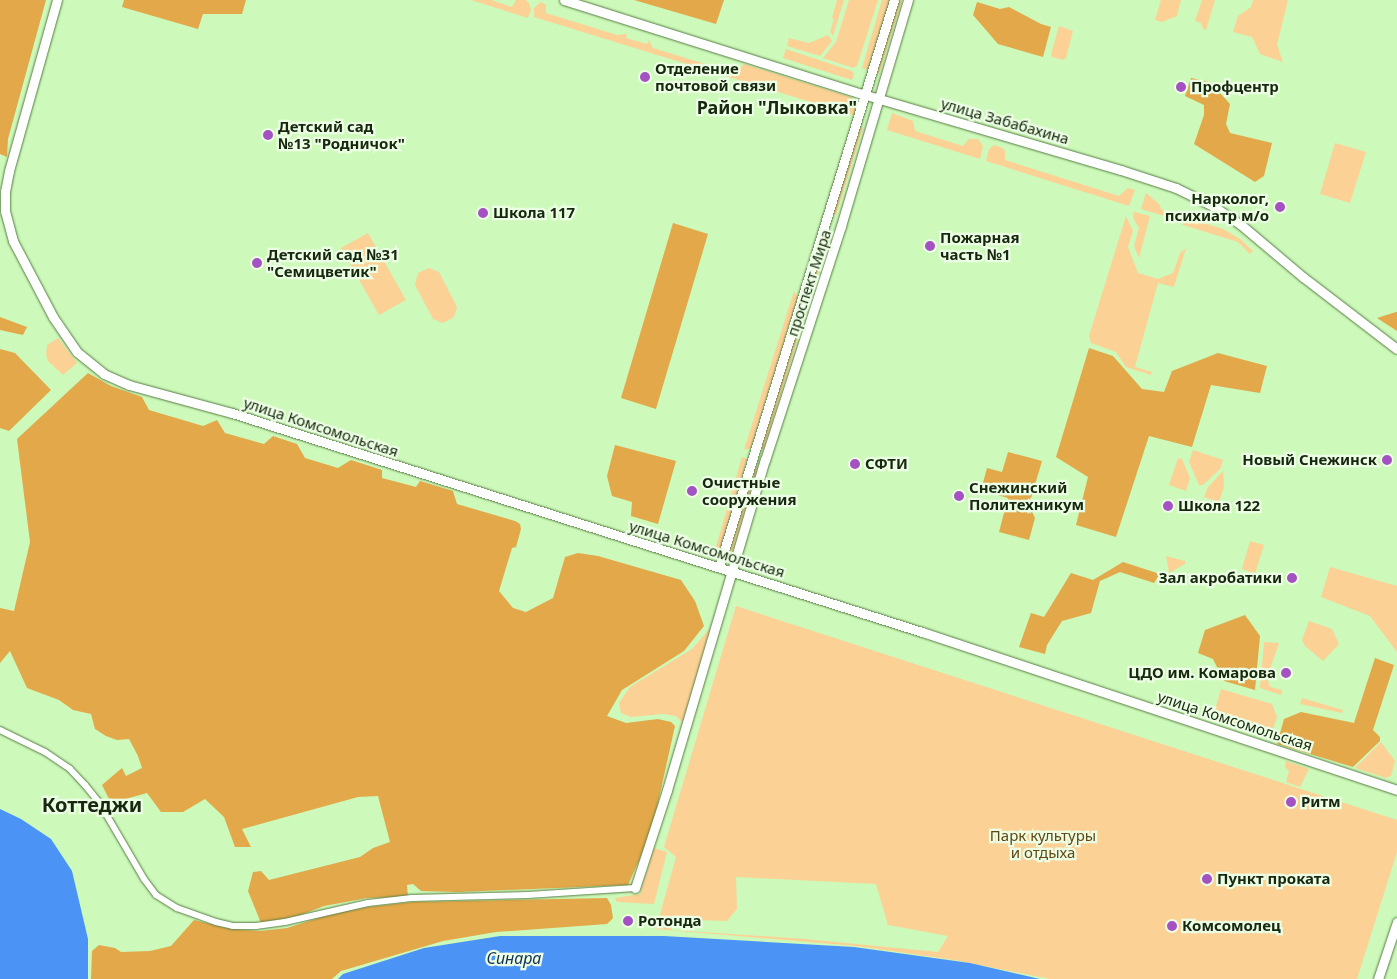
<!DOCTYPE html>
<meta charset="utf-8">
<style>
body{margin:0}
#map{position:relative;width:1397px;height:979px;overflow:hidden;background:#cdf9ba;font-family:"Noto Sans",sans-serif}
div>[style]{position:absolute}
.green>*{inset:0;background:#fcd195}
.forest>*{inset:0;background:#e2a849}
.water>*{inset:0;background:#4b94f5}
.roads{filter:drop-shadow(0 0 1px #567c43) drop-shadow(0 0 1px #567c43)}
.street>*{height:6px;margin:-3px;padding:0 3px;transform-origin:3px;border-radius:3px;background:#fff}
.secondary>*{height:9px;margin:-4.5px;padding:0 4.5px;transform-origin:4.5px;border-radius:4.5px;background:#fff}
.dots>*{width:14px;height:14px;translate:-50% -50%;box-sizing:border-box;border:2px solid #ecfee4;border-radius:50%}
span{translate:-50% -50%;white-space:nowrap;text-align:center;line-height:1.15;-webkit-text-stroke:4.5px #ecfee4;paint-order:stroke}
.poi-label{font-size:15px;color:#172710;font-weight:700}
.left{translate:0 -50%;text-align:left}
.right{translate:-100% -50%;text-align:right}
.street-label{font-size:15px;color:#172710}
.park-label{font-size:15px;color:#644613}
.water-label{font-size:16px;color:#133056;font-style:italic}
.quarter-label{font-size:18px;color:#172710;font-weight:700}
.district-label{font-size:20px;color:#172710;font-weight:700}
</style>
<div id="map">
<div class="green">
<div style="clip-path:polygon(471px 0,491px 0,512px 7px,516px 0,526px 0,529px 3px,531px 10px,528px 18px)"></div>
<div style="clip-path:polygon(837px 0,844px 0,833px 36px,830px 32px,834px 19px,832px 18px)"></div>
<div style="clip-path:polygon(849px 0,878px 0,857px 66px,853px 68px,823px 58px,836px 42px)"></div>
<div style="clip-path:polygon(882px 0,890px 0,869px 70px,862px 68px)"></div>
<div style="clip-path:polygon(898px 0,902px 0,879px 74px,875px 72px)"></div>
<div style="clip-path:polygon(1161px 0,1181px 0,1177px 16px,1162px 22px,1155px 20px)"></div>
<div style="clip-path:polygon(1202px 0,1215px 0,1206px 30px,1203px 29px,1201px 23px,1195px 21px)"></div>
<div style="clip-path:polygon(1253px 0,1288px 0,1277px 45px,1283px 62px,1260px 54px,1252px 37px,1233px 32px,1238px 16px,1251px 7px)"></div>
<div style="clip-path:polygon(541px 2px,546px 5px,546px 13px,617px 35px,627px 34px,626px 38px,647px 44px,649px 40px,653px 48px,735px 73px,744px 64px,847px 96px,852px 98px,856px 105px,856px 116px,534px 17px,534px 8px)"></div>
<div style="clip-path:polygon(1059px 26px,1073px 31px,1066px 58px,1063px 60px,1052px 57px,1051px 54px)"></div>
<div style="clip-path:polygon(828px 35px,832px 41px,820px 56px,787px 46px,789px 38px,809px 43px)"></div>
<div style="clip-path:polygon(786px 49px,852px 71px,854px 74px,852px 80px,783px 58px)"></div>
<div style="clip-path:polygon(892px 113px,913px 121px,915px 131px,963px 146px,969px 139px,978px 139px,983px 146px,980px 159px,887px 130px)"></div>
<div style="clip-path:polygon(860px 127px,863px 128px,836px 215px,833px 214px)"></div>
<div style="clip-path:polygon(1335px 143px,1366px 152px,1350px 203px,1320px 194px)"></div>
<div style="clip-path:polygon(994px 145px,1003px 148px,1005px 151px,1005px 160px,1119px 196px,1128px 188px,1135px 190px,1129px 206px,986px 161px,989px 149px)"></div>
<div style="clip-path:polygon(1146px 193px,1159px 204px,1162px 210px,1223px 229px,1240px 239px,1253px 251px,1250px 254px,1238px 242px,1183px 225px,1181px 221px,1141px 209px)"></div>
<div style="clip-path:polygon(1134px 212px,1150px 216px,1139px 258px,1134px 246px,1139px 228px,1133px 218px)"></div>
<div style="clip-path:polygon(1126px 216px,1133px 231px,1128px 247px,1138px 273px,1158px 279px,1173px 273px,1180px 253px,1186px 248px,1174px 287px,1158px 283px,1135px 367px,1152px 372px,1151px 375px,1126px 367px,1116px 352px,1091px 343px,1089px 336px)"></div>
<div style="clip-path:polygon(827px 232px,830px 233px,810px 300px,807px 299px)"></div>
<div style="clip-path:polygon(368px 233px,406px 300px,379px 315px,341px 248px)"></div>
<div style="clip-path:polygon(429px 268px,439px 272px,457px 307px,454px 317px,443px 323px,433px 319px,415px 285px,418px 273px)"></div>
<div style="clip-path:polygon(794px 291px,798px 297px,751px 448px,744px 450px)"></div>
<div style="clip-path:polygon(801px 317px,804px 318px,764px 450px,761px 449px)"></div>
<div style="clip-path:polygon(58px 338px,77px 363px,63px 375px,48px 361px,46px 355px,47px 345px)"></div>
<div style="clip-path:polygon(1193px 450px,1223px 460px,1220px 469px,1203px 485px,1199px 485px,1189px 462px)"></div>
<div style="clip-path:polygon(742px 457px,747px 459px,721px 549px,716px 547px)"></div>
<div style="clip-path:polygon(1178px 458px,1182px 459px,1190px 478px,1186px 491px,1169px 485px)"></div>
<div style="clip-path:polygon(755px 466px,759px 468px,732px 553px,728px 552px)"></div>
<div style="clip-path:polygon(1223px 471px,1224px 487px,1219px 502px,1204px 497px,1208px 487px)"></div>
<div style="clip-path:polygon(1250px 541px,1264px 545px,1255px 574px,1242px 569px)"></div>
<div style="clip-path:polygon(1166px 556px,1185px 561px,1185px 564px,1169px 573px)"></div>
<div style="clip-path:polygon(1330px 567px,1397px 586px,1397px 652px,1370px 616px,1321px 597px)"></div>
<div style="clip-path:polygon(evenodd,736px 606px,1397px 820px,1397px 852px,1357px 979px,1050px 979px,954px 960px,856px 946px,656px 929px,676px 857px,664px 847px,736px 606px,736px 877px,876px 884px,888px 925px,948px 936px,938px 952px,805px 939px,672px 930px,663px 919px,727px 921px,737px 909px,736px 877px)"></div>
<div style="clip-path:polygon(1309px 621px,1332px 629px,1339px 644px,1323px 661px,1305px 646px,1302px 640px)"></div>
<div style="clip-path:polygon(713px 625px,685px 725px,676px 716px,663px 714px,631px 717px,621px 713px,619px 703px,630px 687px,692px 649px)"></div>
<div style="clip-path:polygon(1264px 642px,1279px 643px,1267px 678px,1270px 687px,1282px 690px,1281px 695px,1260px 688px)"></div>
<div style="clip-path:polygon(1221px 689px,1272px 704px,1277px 717px,1271px 735px,1213px 716px)"></div>
<div style="clip-path:polygon(1302px 698px,1343px 710px,1342px 713px,1300px 704px)"></div>
<div style="clip-path:polygon(1381px 742px,1395px 761px,1391px 776px,1386px 778px,1355px 768px)"></div>
<div style="clip-path:polygon(1286px 761px,1309px 769px,1300px 787px,1286px 782px,1289px 771px,1285px 767px)"></div>
<div style="clip-path:polygon(654px 848px,667px 852px,654px 904px,617px 902px,615px 898px,640px 894px)"></div>
</div>
<div class="forest">
<div style="clip-path:polygon(0 0,46px 0,8px 139px,7px 157px,0 154px)"></div>
<div style="clip-path:polygon(124px 0,246px 0,242px 14px,203px 14px,198px 29px,122px 7px)"></div>
<div style="clip-path:polygon(634px 0,724px 0,716px 24px)"></div>
<div style="clip-path:polygon(977px 2px,1000px 9px,1009px 7px,1041px 24px,1051px 27px,1043px 57px,998px 44px,973px 15px)"></div>
<div style="clip-path:polygon(1191px 78px,1210px 82px,1230px 104px,1226px 124px,1230px 133px,1272px 143px,1264px 176px,1255px 182px,1194px 144px,1204px 115px,1204px 105px,1185px 96px)"></div>
<div style="clip-path:polygon(673px 223px,708px 234px,656px 409px,621px 398px)"></div>
<div style="clip-path:polygon(1397px 312px,1397px 331px,1377px 318px,1396px 312px)"></div>
<div style="clip-path:polygon(0 317px,27px 327px,23px 335px,0 330px)"></div>
<div style="clip-path:polygon(1089px 348px,1113px 356px,1142px 389px,1164px 392px,1172px 371px,1218px 353px,1267px 366px,1260px 393px,1211px 385px,1192px 447px,1149px 436px,1116px 537px,1076px 525px,1088px 477px,1056px 457px)"></div>
<div style="clip-path:polygon(0 349px,15px 353px,51px 390px,9px 431px,0 428px)"></div>
<div style="clip-path:polygon(88px 373px,111px 386px,142px 397px,149px 410px,203px 426px,217px 420px,225px 433px,264px 444px,273px 436px,297px 444px,305px 458px,338px 468px,351px 460px,382px 470px,382px 478px,416px 487px,420px 481px,453px 491px,457px 504px,515px 521px,520px 524px,521px 529px,516px 547px,512px 548px,499px 591px,513px 608px,526px 612px,553px 598px,565px 557px,578px 553px,598px 556px,681px 580px,695px 601px,704px 626px,684px 651px,622px 690px,607px 716px,626px 723px,658px 719px,671px 722px,675px 726px,657px 807px,645px 847px,628px 885px,458px 892px,421px 891px,413px 884px,407px 885px,408px 897px,367px 898px,324px 906px,285px 921px,261px 923px,248px 891px,253px 872px,261px 871px,269px 880px,360px 857px,373px 848px,390px 842px,378px 796px,358px 797px,242px 829px,251px 847px,235px 847px,224px 817px,205px 799px,183px 812px,161px 812px,147px 793px,111px 803px,102px 785px,122px 768px,126px 776px,142px 768px,138px 756px,129px 739px,117px 740px,106px 736px,95px 729px,91px 714px,73px 710px,59px 700px,27px 688px,10px 651px,0 663px,0 608px,14px 611px,30px 542px,17px 439px)"></div>
<div style="clip-path:polygon(615px 445px,676px 461px,658px 524px,631px 516px,632px 502px,612px 496px,607px 476px)"></div>
<div style="clip-path:polygon(1008px 452px,1042px 461px,1029px 505px,1035px 518px,1029px 540px,999px 532px,1008px 498px,981px 490px,987px 468px,1002px 472px)"></div>
<div style="clip-path:polygon(1123px 562px,1160px 574px,1154px 583px,1120px 572px,1100px 581px,1091px 613px,1062px 621px,1047px 645px,1045px 654px,1019px 647px,1031px 613px,1044px 617px,1071px 573px,1093px 580px)"></div>
<div style="clip-path:polygon(1245px 615px,1260px 636px,1255px 690px,1224px 681px,1213px 659px,1198px 653px,1205px 630px)"></div>
<div style="clip-path:polygon(1375px 658px,1394px 665px,1373px 730px,1380px 737px,1380px 741px,1353px 767px,1277px 744px,1284px 719px,1301px 712px,1354px 723px)"></div>
<div style="clip-path:polygon(607px 898px,611px 905px,613px 918px,607px 924px,496px 932px,443px 941px,341px 971px,332px 979px,91px 979px,92px 951px,99px 945px,115px 948px,121px 952px,150px 951px,171px 946px,194px 920px,231px 929px,260px 931px,287px 928px,328px 915px,368px 907px,412px 902px)"></div>
</div>
<div class="water">
<div style="clip-path:polygon(0 809px,21px 819px,51px 839px,72px 871px,88px 939px,88px 979px,0 979px)"></div>
<div style="clip-path:polygon(500px 936px,664px 936px,854px 947px,970px 963px,1040px 979px,338px 979px,343px 974px,424px 948px)"></div>
</div>
<div class="roads">
<div class="street">
<div style="left:0;top:730px;width:50px;rotate:26.1deg"></div>
<div style="left:45px;top:752px;width:30px;rotate:34deg"></div>
<div style="left:70px;top:769px;width:22px;rotate:47deg"></div>
<div style="left:85px;top:785px;width:22px;rotate:51deg"></div>
<div style="left:99px;top:802px;width:89px;rotate:59.7deg"></div>
<div style="left:144px;top:879px;width:20px;rotate:53deg"></div>
<div style="left:156px;top:895px;width:25px;rotate:32deg"></div>
<div style="left:177px;top:908px;width:41px;rotate:19.7deg"></div>
<div style="left:216px;top:922px;width:17px;rotate:13deg"></div>
<div style="left:233px;top:926px;width:23px"></div>
<div style="left:256px;top:926px;width:29px;rotate:-8deg"></div>
<div style="left:285px;top:922px;width:85px;rotate:-12.9deg"></div>
<div style="left:368px;top:903px;width:44px;rotate:-6.5deg"></div>
<div style="left:412px;top:898px;width:116px;rotate:-1.5deg"></div>
<div style="left:528px;top:895px;width:107px;rotate:-3.7deg"></div>
</div>
<div class="secondary">
<div style="left:57px;top:0;width:178px;rotate:105.7deg"></div>
<div style="left:9px;top:171px;width:21px;rotate:101deg"></div>
<div style="left:5px;top:192px;width:19px;rotate:90deg"></div>
<div style="left:5px;top:211px;width:31px;rotate:75deg"></div>
<div style="left:13px;top:241px;width:86px;rotate:62.2deg"></div>
<div style="left:53px;top:317px;width:42px;rotate:55.6deg"></div>
<div style="left:77px;top:352px;width:35px;rotate:39deg"></div>
<div style="left:104px;top:374px;width:27px;rotate:24deg"></div>
<div style="left:129px;top:385px;width:107px;rotate:15.2deg"></div>
<div style="left:232px;top:413px;width:724px;rotate:17.61deg"></div>
<div style="left:922px;top:632px;width:501px;rotate:18.4deg"></div>
<div style="left:564px;top:0;width:317px;rotate:17.5deg"></div>
<div style="left:866px;top:95px;width:266px;rotate:16.4deg"></div>
<div style="left:1121px;top:170px;width:58px;rotate:18.1deg"></div>
<div style="left:1176px;top:188px;width:41px;rotate:25.9deg"></div>
<div style="left:1213px;top:206px;width:32px;rotate:34deg"></div>
<div style="left:1240px;top:224px;width:82px;rotate:40.1deg"></div>
<div style="left:1303px;top:277px;width:118px;rotate:37.5deg"></div>
<div style="left:719px;top:567px;width:593px;rotate:-72.85deg"></div>
<div style="left:635px;top:888px;width:103px;rotate:-71.9deg"></div>
<div style="left:667px;top:790px;width:344px;rotate:-73.5deg"></div>
<div style="left:765px;top:460px;width:246px;rotate:-72deg"></div>
<div style="left:841px;top:226px;width:236px;rotate:-73.5deg"></div>
<div style="left:1378px;top:979px;width:60px;rotate:-71.6deg"></div>
</div>
</div>
<div class="dots">
<div style="left:645px;top:77px;background:#a452c1"></div>
<div style="left:1181px;top:87px;background:#a452c1"></div>
<div style="left:268px;top:135px;background:#a452c1"></div>
<div style="left:1280px;top:207px;background:#a452c1"></div>
<div style="left:483px;top:213px;background:#a452c1"></div>
<div style="left:930px;top:246px;background:#a452c1"></div>
<div style="left:257px;top:263px;background:#a452c1"></div>
<div style="left:1387px;top:460px;background:#a452c1"></div>
<div style="left:855px;top:464px;background:#a452c1"></div>
<div style="left:692px;top:491px;background:#a452c1"></div>
<div style="left:959px;top:496px;background:#a452c1"></div>
<div style="left:1168px;top:506px;background:#a452c1"></div>
<div style="left:1292px;top:578px;background:#a452c1"></div>
<div style="left:1286px;top:673px;background:#a452c1"></div>
<div style="left:1291px;top:802px;background:#a452c1"></div>
<div style="left:1207px;top:879px;background:#a452c1"></div>
<div style="left:628px;top:921px;background:#a452c1"></div>
<div style="left:1172px;top:926px;background:#a452c1"></div>
</div>
<div class="poi-label">
<span class="left" style="left:655px;top:77px">Отделение<br>почтовой связи</span>
<span class="left" style="left:1191px;top:87px">Профцентр</span>
<span class="left" style="left:278px;top:135px">Детский сад<br>№13 "Родничок"</span>
<span class="right" style="left:1269px;top:207px">Нарколог,<br>психиатр м/о</span>
<span class="left" style="left:493px;top:213px">Школа 117</span>
<span class="left" style="left:940px;top:246px">Пожарная<br>часть №1</span>
<span class="left" style="left:267px;top:263px">Детский сад №31<br>"Семицветик"</span>
<span class="right" style="left:1377px;top:460px">Новый Снежинск</span>
<span class="left" style="left:865px;top:464px">СФТИ</span>
<span class="left" style="left:702px;top:491px">Очистные<br>сооружения</span>
<span class="left" style="left:969px;top:496px">Снежинский<br>Политехникум</span>
<span class="left" style="left:1178px;top:506px">Школа 122</span>
<span class="right" style="left:1282px;top:578px">Зал акробатики</span>
<span class="right" style="left:1276px;top:673px">ЦДО им. Комарова</span>
<span class="left" style="left:1301px;top:802px">Ритм</span>
<span class="left" style="left:1217px;top:879px">Пункт проката</span>
<span class="left" style="left:638px;top:921px">Ротонда</span>
<span class="left" style="left:1182px;top:926px">Комсомолец</span>
</div>
<div class="street-label">
<span style="left:1005px;top:121px;rotate:16deg">улица Забабахина</span>
<span style="left:809px;top:283px;rotate:-72deg">проспект Мира</span>
<span style="left:321px;top:427px;rotate:18deg">улица Комсомольская</span>
<span style="left:707px;top:549px;rotate:17deg">улица Комсомольская</span>
<span style="left:1235px;top:721px;rotate:18deg">улица Комсомольская</span>
</div>
<div class="park-label">
<span style="left:1043px;top:844px">Парк культуры<br>и отдыха</span>
</div>
<div class="water-label">
<span style="left:514px;top:958px">Синара</span>
</div>
<div class="quarter-label">
<span style="left:777px;top:107px">Район "Лыковка"</span>
</div>
<div class="district-label">
<span style="left:92px;top:804px">Коттеджи</span>
</div>
</div>
